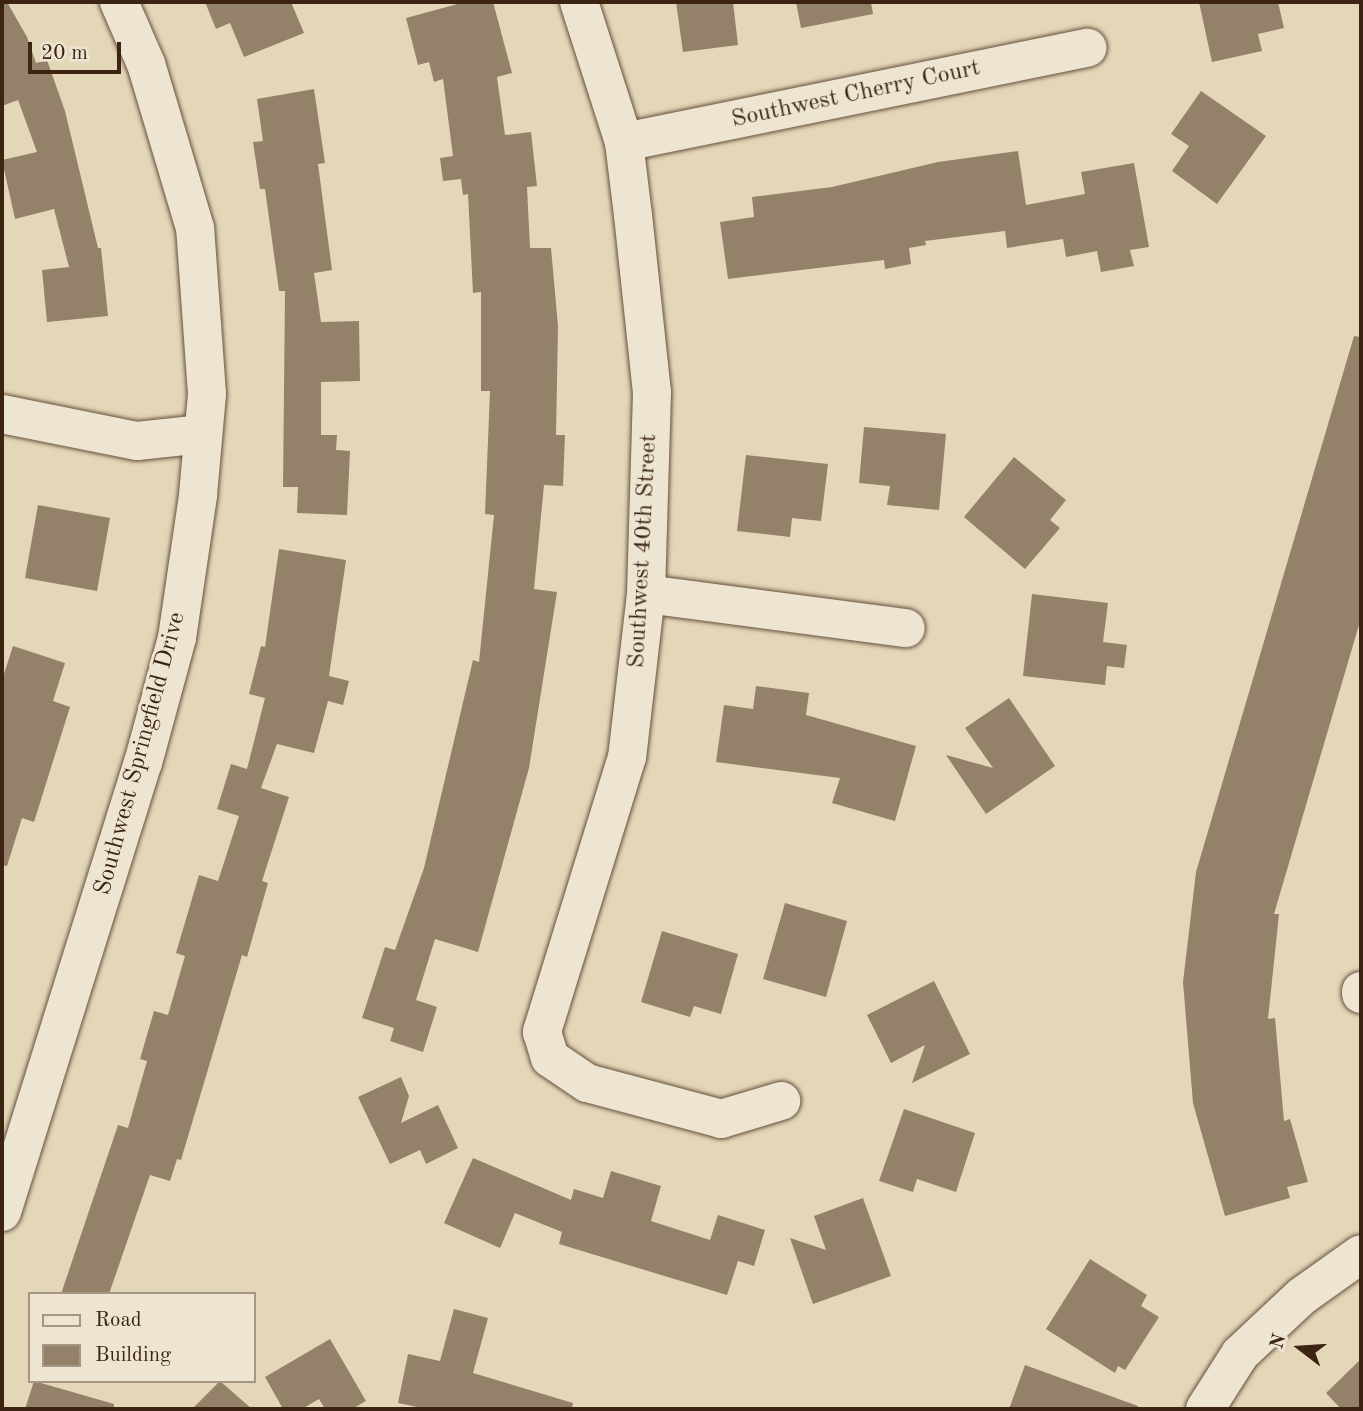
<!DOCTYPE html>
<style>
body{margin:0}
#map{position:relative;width:1363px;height:1411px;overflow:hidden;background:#e4d7b9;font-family:"Old Standard TT",serif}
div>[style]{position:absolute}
.building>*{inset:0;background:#938169}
.roads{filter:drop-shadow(0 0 2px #66503c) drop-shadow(0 0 2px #66503c)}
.minor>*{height:38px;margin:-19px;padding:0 19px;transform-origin:19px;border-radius:19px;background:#ede5d2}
span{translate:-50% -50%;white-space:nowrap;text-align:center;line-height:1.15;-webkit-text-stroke:6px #ede5d2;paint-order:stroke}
.street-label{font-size:24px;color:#3c2312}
.frame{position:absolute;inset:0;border:4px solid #3c2312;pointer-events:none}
.legend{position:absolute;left:28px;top:1292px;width:228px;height:91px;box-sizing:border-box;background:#ede5d2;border:2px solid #a69785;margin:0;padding:9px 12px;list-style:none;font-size:21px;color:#3c2312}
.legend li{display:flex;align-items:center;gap:14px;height:35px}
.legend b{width:35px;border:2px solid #a69785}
.north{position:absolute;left:1265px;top:1313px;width:70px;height:70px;-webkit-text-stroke:5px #ede5d2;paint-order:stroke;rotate:287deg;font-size:19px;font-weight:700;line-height:28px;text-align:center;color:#3c2312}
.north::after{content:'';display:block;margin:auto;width:24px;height:32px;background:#3c2312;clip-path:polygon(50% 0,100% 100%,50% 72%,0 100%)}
.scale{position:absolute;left:28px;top:42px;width:93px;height:32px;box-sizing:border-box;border:4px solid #3c2312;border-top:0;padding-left:9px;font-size:21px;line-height:24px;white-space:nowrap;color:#3c2312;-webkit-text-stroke:5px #ede5d2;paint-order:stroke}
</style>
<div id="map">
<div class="building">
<div style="clip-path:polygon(2px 2px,7px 2px,27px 37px,36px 63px,47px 60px,65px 111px,98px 248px,101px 248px,108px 316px,47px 322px,42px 270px,69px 267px,54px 209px,15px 219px,2px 160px,37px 152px,18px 100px,2px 106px)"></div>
<div style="clip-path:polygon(205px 2px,291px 2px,304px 33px,244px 57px,230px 23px,216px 29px)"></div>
<div style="clip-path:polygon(465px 2px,493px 2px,512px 73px,497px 77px,505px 135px,531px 132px,537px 186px,527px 187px,530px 248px,551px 248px,558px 326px,556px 435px,565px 435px,563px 486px,544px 485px,534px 589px,557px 592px,529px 768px,478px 952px,435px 939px,416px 1000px,437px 1007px,423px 1052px,390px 1041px,394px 1028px,362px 1018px,385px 947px,395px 950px,424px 868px,473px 660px,479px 662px,494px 515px,485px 514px,490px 391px,481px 391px,481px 292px,473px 293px,468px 194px,463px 195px,461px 179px,443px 181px,440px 158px,453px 156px,443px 79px,434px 82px,429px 62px,418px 65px,406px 18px)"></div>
<div style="clip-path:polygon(676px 2px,733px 2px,738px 45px,683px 52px)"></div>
<div style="clip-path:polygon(796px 2px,871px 2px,873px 14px,801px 28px)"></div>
<div style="clip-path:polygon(1199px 2px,1278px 2px,1284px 28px,1258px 34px,1262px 51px,1212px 62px)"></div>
<div style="clip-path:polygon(314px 89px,325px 163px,318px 164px,332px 270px,314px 273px,321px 322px,359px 321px,360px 381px,321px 382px,321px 435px,337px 435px,336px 450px,350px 451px,347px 515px,297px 513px,298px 487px,283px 487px,285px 291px,279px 291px,265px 189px,260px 189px,253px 142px,263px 141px,257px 99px)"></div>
<div style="clip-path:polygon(1201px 91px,1266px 136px,1217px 204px,1172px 171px,1189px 146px,1171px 134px)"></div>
<div style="clip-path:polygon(1018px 151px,1026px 205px,1085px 194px,1081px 172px,1134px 163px,1149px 247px,1130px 250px,1134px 266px,1101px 272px,1097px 251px,1066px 257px,1063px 239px,1007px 248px,1005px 231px,925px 241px,926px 245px,909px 248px,911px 264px,885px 269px,884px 260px,728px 279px,720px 222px,754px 217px,752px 197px,832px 187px,938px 162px)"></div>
<div style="clip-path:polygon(1354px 336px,1361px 337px,1361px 618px,1274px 914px,1279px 914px,1268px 1019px,1275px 1018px,1284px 1121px,1290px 1119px,1308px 1182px,1287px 1187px,1290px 1198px,1225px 1216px,1193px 1103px,1183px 982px,1196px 872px)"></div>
<div style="clip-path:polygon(864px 427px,946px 434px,939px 510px,887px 505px,890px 486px,859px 483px)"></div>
<div style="clip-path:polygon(746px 455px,828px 464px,821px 521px,792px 518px,790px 537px,737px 531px)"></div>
<div style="clip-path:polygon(1014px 457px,1066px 500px,1050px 520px,1060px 528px,1025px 569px,964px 517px)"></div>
<div style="clip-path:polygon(38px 505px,110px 518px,97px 591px,25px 578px)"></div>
<div style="clip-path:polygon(279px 549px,346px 560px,329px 676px,349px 681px,343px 705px,328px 701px,314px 753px,277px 744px,261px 788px,289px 797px,262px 881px,268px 883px,247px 957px,242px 955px,181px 1160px,177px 1159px,170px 1181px,150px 1175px,109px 1294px,61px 1294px,118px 1125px,128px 1128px,147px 1061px,140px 1059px,154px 1011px,168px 1015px,185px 956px,176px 953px,199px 875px,218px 881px,239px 816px,217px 809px,231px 764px,247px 769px,265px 698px,249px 694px,261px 646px,265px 647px)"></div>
<div style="clip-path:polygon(1032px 594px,1108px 603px,1103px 642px,1127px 645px,1124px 668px,1107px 666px,1105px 685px,1023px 676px)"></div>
<div style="clip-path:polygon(13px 646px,65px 663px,53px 701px,70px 707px,34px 822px,22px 818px,7px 866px,2px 865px,2px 680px)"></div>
<div style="clip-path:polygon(756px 686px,809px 693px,806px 715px,916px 746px,895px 821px,832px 803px,840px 778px,716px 762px,724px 705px,753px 709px)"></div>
<div style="clip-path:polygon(1009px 698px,1055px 766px,986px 814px,946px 755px,993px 768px,965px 728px)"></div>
<div style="clip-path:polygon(785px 903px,847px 921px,826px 997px,763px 979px)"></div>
<div style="clip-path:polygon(662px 931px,738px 954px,721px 1014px,694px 1006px,690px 1017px,641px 1002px)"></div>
<div style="clip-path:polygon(934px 981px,970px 1054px,912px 1083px,925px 1045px,891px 1063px,867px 1015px)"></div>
<div style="clip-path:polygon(401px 1077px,409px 1096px,401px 1123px,438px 1105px,458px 1148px,426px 1164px,420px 1150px,390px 1164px,358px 1097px)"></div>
<div style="clip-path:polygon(904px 1109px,975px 1133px,956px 1192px,917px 1179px,913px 1192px,879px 1181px)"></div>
<div style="clip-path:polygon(473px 1158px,571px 1200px,574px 1189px,603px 1198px,611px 1171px,661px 1186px,651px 1221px,710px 1240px,718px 1215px,765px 1230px,754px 1266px,738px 1261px,727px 1295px,559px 1244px,562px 1232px,515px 1213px,500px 1248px,444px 1223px)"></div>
<div style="clip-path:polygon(863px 1198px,891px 1276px,813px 1304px,790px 1238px,826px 1250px,814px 1216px)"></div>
<div style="clip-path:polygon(1090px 1259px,1147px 1295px,1141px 1306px,1159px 1317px,1125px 1370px,1118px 1366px,1115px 1373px,1046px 1329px)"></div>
<div style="clip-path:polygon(454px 1309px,488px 1318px,473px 1373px,573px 1403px,572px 1409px,427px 1409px,398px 1403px,408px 1354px,440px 1361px)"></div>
<div style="clip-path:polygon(330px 1339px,366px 1401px,352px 1409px,325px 1409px,319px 1399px,302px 1409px,283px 1409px,265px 1377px)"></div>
<div style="clip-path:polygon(1361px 1359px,1361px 1409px,1341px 1409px,1326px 1393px)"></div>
<div style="clip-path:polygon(1025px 1365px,1138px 1406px,1137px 1409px,1009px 1409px)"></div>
<div style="clip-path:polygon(34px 1381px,114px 1404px,114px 1409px,25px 1409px)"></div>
<div style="clip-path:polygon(220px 1381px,252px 1409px,192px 1409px)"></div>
</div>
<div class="roads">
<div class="minor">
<div style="left:579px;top:2px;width:147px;rotate:72.2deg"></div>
<div style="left:624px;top:142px;width:74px;rotate:83deg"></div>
<div style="left:633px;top:215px;width:178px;rotate:83.9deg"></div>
<div style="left:652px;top:392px;width:202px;rotate:91.7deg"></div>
<div style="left:646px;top:594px;width:164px;rotate:96.6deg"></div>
<div style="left:627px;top:757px;width:288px;rotate:107.2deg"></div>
<div style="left:542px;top:1032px;width:27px;rotate:73deg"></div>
<div style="left:550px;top:1058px;width:45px;rotate:34deg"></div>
<div style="left:587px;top:1083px;width:139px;rotate:15deg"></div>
<div style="left:721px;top:1119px;width:63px;rotate:-16.7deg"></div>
<div style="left:624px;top:142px;width:473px;rotate:-11.5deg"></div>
<div style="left:2px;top:414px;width:138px;rotate:11.3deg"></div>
<div style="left:137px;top:441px;width:66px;rotate:-6.1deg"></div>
<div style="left:646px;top:594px;width:262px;rotate:7.5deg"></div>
<div style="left:1361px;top:991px;width:3px;rotate:90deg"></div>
<div style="left:2px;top:1212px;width:471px;rotate:-72.6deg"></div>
<div style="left:143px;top:763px;width:130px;rotate:-74.8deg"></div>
<div style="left:177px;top:638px;width:145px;rotate:-81.6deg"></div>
<div style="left:198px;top:495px;width:101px;rotate:-84.9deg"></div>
<div style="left:207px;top:394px;width:166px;rotate:-94.1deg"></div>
<div style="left:195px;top:228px;width:171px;rotate:-106.6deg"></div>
<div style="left:146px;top:64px;width:68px;rotate:-113.5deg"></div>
<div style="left:1205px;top:1409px;width:65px;rotate:-57.5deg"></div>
<div style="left:1240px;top:1354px;width:85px;rotate:-43.1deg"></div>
<div style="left:1302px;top:1296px;width:72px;rotate:-35.4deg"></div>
</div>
</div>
<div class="street-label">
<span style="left:856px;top:95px;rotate:-12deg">Southwest Cherry Court</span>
<span style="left:644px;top:551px;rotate:-87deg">Southwest 40th Street</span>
<span style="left:141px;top:754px;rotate:-75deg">Southwest Springfield Drive</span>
</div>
<div class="frame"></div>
<ul class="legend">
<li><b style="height:9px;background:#ede5d2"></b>Road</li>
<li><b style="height:19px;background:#938169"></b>Building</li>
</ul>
<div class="north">N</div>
<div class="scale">20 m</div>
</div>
